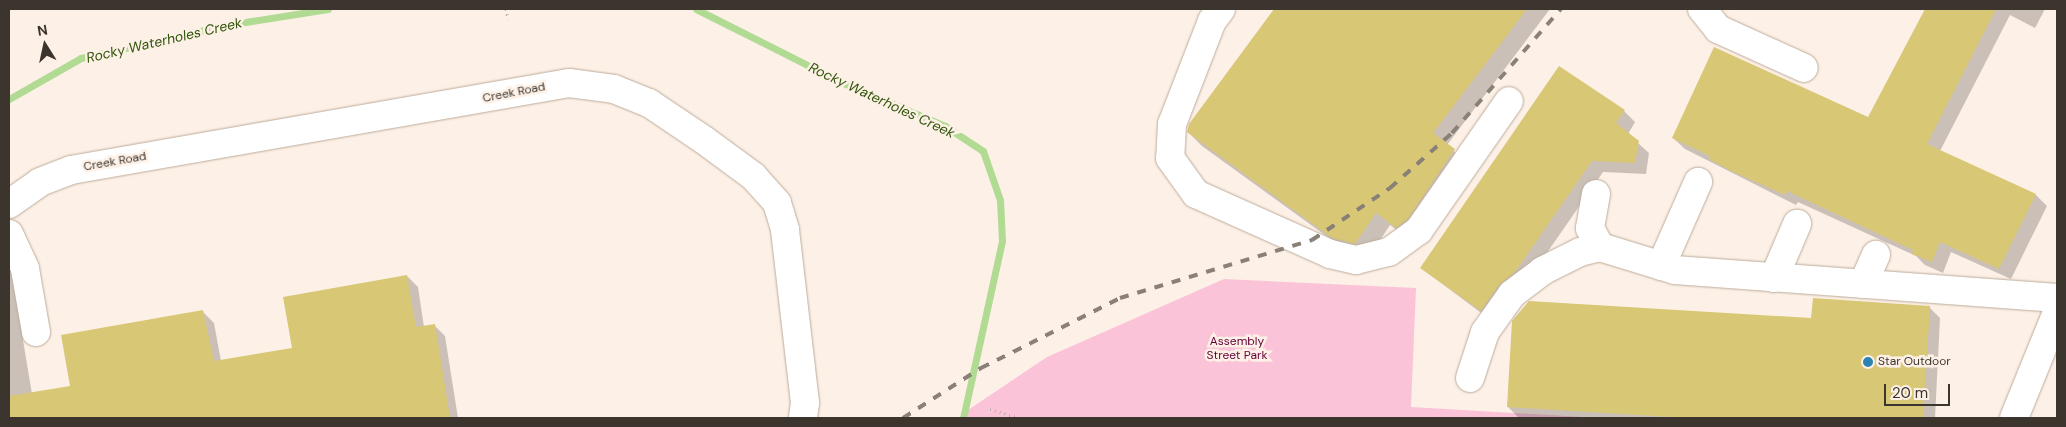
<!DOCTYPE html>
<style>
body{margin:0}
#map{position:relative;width:2066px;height:427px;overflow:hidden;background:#fdf1e7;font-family:"DM Sans",sans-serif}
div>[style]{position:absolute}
.green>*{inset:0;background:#fbc3d8}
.shadow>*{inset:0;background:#0003}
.stream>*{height:7px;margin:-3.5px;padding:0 3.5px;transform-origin:3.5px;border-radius:3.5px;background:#b1db93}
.building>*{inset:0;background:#d8c774}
.path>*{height:3px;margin-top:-1.5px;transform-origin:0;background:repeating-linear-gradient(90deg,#bdb3aa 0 1px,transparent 0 5px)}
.roads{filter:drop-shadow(0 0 1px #bdab9a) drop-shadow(0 0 1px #bdab9a)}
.minor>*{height:28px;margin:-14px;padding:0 14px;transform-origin:14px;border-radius:14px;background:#fff}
.rail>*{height:4px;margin-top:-2px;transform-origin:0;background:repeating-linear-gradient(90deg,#898078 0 9px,transparent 0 18px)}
.dots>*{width:14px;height:14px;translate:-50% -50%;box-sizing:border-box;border:2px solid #fdf1e7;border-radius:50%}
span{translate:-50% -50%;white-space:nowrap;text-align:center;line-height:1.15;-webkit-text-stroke:5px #fdf1e7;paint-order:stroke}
.street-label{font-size:12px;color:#3c352e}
.park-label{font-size:12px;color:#640039}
.poi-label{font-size:12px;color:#3c352e}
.left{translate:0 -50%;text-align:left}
.water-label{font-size:14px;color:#315509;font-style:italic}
.frame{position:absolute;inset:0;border:10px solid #3c352e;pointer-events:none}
.north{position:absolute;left:20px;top:20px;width:50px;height:50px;-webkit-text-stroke:4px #fdf1e7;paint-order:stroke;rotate:350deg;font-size:14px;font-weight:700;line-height:20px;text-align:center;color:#3c352e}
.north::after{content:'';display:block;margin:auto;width:18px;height:22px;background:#3c352e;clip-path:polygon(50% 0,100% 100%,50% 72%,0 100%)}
.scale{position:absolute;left:1884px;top:384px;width:66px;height:22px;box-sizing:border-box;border:2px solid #3c352e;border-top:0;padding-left:6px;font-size:15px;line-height:18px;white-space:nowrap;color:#3c352e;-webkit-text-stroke:4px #fdf1e7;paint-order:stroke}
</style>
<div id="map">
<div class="green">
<div style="clip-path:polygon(1224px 279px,1416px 288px,1411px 407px,1601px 418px,963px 418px,962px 414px,1047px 357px)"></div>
</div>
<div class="shadow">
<div style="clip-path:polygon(1276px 9px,1550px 9px,1447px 145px,1468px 164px,1410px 240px,1390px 225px,1369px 257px,1347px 251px,1202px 146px,1188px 132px,1190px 125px)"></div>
<div style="clip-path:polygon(1926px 9px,2045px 9px,2035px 28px,2010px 15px,1940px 151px,2036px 195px,2047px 206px,2011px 279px,1951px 252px,1943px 273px,1925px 265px,1916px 256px,1798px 202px,1796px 205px,1685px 149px,1673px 138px,1868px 119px)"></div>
<div style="clip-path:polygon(1624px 111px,1635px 122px,1628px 134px,1649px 153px,1646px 174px,1603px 172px,1526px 283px,1492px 321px,1421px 268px)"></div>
<div style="clip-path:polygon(9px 268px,16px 275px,29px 333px,22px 334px,32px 394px,71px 387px,203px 312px,214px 323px,221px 361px,293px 349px,407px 276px,418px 287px,424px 327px,434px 325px,445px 336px,458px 418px,9px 418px)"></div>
<div style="clip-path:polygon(1929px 307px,1940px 318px,1935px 418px,1519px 418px,1508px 407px,1813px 319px)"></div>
</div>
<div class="stream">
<div style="left:696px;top:9px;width:162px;rotate:26.7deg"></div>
<div style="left:841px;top:82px;width:113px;rotate:22.9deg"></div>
<div style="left:945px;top:126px;width:45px;rotate:33.3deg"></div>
<div style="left:983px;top:151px;width:52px;rotate:70.9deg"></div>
<div style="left:1000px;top:200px;width:41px;rotate:87.2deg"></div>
<div style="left:1002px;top:241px;width:181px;rotate:102.4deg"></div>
<div style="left:9px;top:99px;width:83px;rotate:-29.7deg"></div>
<div style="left:81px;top:58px;width:149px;rotate:-12.8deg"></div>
<div style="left:226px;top:25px;width:103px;rotate:-8.9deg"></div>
</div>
<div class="building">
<div style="clip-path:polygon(1274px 9px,1527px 9px,1433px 133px,1455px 149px,1408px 219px,1396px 228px,1376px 213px,1355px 244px,1332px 238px,1187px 132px,1189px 124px)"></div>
<div style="clip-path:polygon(1925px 9px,1996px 9px,1927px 144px,2036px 194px,1999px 269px,1940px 242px,1932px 262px,1912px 254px,1913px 250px,1787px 191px,1785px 195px,1731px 171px,1709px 159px,1710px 156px,1672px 138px,1714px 47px,1868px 117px)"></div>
<div style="clip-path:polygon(1559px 66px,1625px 110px,1616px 123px,1639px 141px,1635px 163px,1592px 161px,1515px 272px,1499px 285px,1481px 311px,1420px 268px)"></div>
<div style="clip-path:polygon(407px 275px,416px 327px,435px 324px,450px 418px,9px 418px,9px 396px,70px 386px,61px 335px,203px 310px,214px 361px,292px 348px,283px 297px)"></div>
<div style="clip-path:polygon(1813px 298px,1930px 306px,1923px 418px,1688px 418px,1507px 407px,1512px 321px,1529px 301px,1811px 318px)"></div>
</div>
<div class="path">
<div style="left:506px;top:9px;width:10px;rotate:79deg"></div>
<div style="left:990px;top:409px;width:30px;rotate:17deg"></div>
</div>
<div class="roads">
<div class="minor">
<div style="left:1221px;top:9px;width:15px;rotate:127deg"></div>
<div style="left:1212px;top:21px;width:110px;rotate:111.2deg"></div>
<div style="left:1172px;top:124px;width:34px;rotate:93deg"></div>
<div style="left:1170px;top:158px;width:44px;rotate:54.2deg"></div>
<div style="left:1196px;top:194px;width:147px;rotate:24.1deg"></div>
<div style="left:1330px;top:254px;width:27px;rotate:13deg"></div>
<div style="left:1356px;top:260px;width:34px;rotate:-14deg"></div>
<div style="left:1389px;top:252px;width:37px;rotate:-36deg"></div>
<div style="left:1419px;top:230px;width:157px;rotate:-55.1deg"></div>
<div style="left:1702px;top:9px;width:26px;rotate:51deg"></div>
<div style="left:1718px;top:29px;width:94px;rotate:24.4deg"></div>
<div style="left:1596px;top:194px;width:35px;rotate:100deg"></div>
<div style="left:1590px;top:228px;width:21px;rotate:62deg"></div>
<div style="left:1600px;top:247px;width:78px;rotate:17deg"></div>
<div style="left:1675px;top:270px;width:383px;rotate:4.2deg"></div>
<div style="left:9px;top:204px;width:38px;rotate:-35deg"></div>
<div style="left:40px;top:182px;width:33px;rotate:-21deg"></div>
<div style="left:71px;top:170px;width:506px;rotate:-9.91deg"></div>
<div style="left:569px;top:83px;width:45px;rotate:7.6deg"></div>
<div style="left:614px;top:89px;width:38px;rotate:22deg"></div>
<div style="left:649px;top:103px;width:66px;rotate:33.9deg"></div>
<div style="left:704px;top:140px;width:61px;rotate:36.3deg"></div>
<div style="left:753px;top:176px;width:36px;rotate:48deg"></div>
<div style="left:777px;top:203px;width:28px;rotate:73deg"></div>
<div style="left:785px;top:230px;width:174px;rotate:83.4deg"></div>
<div style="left:805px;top:403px;width:15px;rotate:98deg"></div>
<div style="left:9px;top:234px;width:38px;rotate:65deg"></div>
<div style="left:25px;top:269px;width:64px;rotate:80.1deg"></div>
<div style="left:1661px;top:266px;width:92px;rotate:-66.2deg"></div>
<div style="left:1774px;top:278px;width:59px;rotate:-66.9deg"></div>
<div style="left:1863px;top:284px;width:32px;rotate:-66deg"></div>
<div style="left:1470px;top:378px;width:48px;rotate:-71.9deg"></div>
<div style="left:1485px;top:332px;width:47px;rotate:-54.6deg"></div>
<div style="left:1512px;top:294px;width:38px;rotate:-37deg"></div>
<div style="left:1542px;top:271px;width:42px;rotate:-26.6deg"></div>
<div style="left:1580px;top:252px;width:21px;rotate:-14deg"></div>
<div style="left:2014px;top:418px;width:114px;rotate:-67.9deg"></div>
</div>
</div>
<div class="rail">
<div style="left:903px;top:418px;width:93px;rotate:-32.7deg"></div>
<div style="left:981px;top:368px;width:156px;rotate:-26.7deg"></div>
<div style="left:1120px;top:298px;width:201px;rotate:-16.8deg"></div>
<div style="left:1312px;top:240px;width:94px;rotate:-33.7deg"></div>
<div style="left:1390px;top:188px;width:83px;rotate:-41.6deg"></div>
<div style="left:1452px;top:133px;width:165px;rotate:-48.7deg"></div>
</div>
<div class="dots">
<div style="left:1868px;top:362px;background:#2c83b2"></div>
</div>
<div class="street-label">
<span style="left:514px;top:93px;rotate:-11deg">Creek Road</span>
<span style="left:115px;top:162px;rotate:-10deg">Creek Road</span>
</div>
<div class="park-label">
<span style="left:1237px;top:349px">Assembly<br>Street Park</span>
</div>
<div class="poi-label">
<span class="left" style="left:1878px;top:362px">Star Outdoor</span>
</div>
<div class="water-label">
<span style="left:164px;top:40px;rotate:-13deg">Rocky Waterholes Creek</span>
<span style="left:882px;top:100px;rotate:25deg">Rocky Waterholes Creek</span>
</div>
<div class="frame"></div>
<div class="north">N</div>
<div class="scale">20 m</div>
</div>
